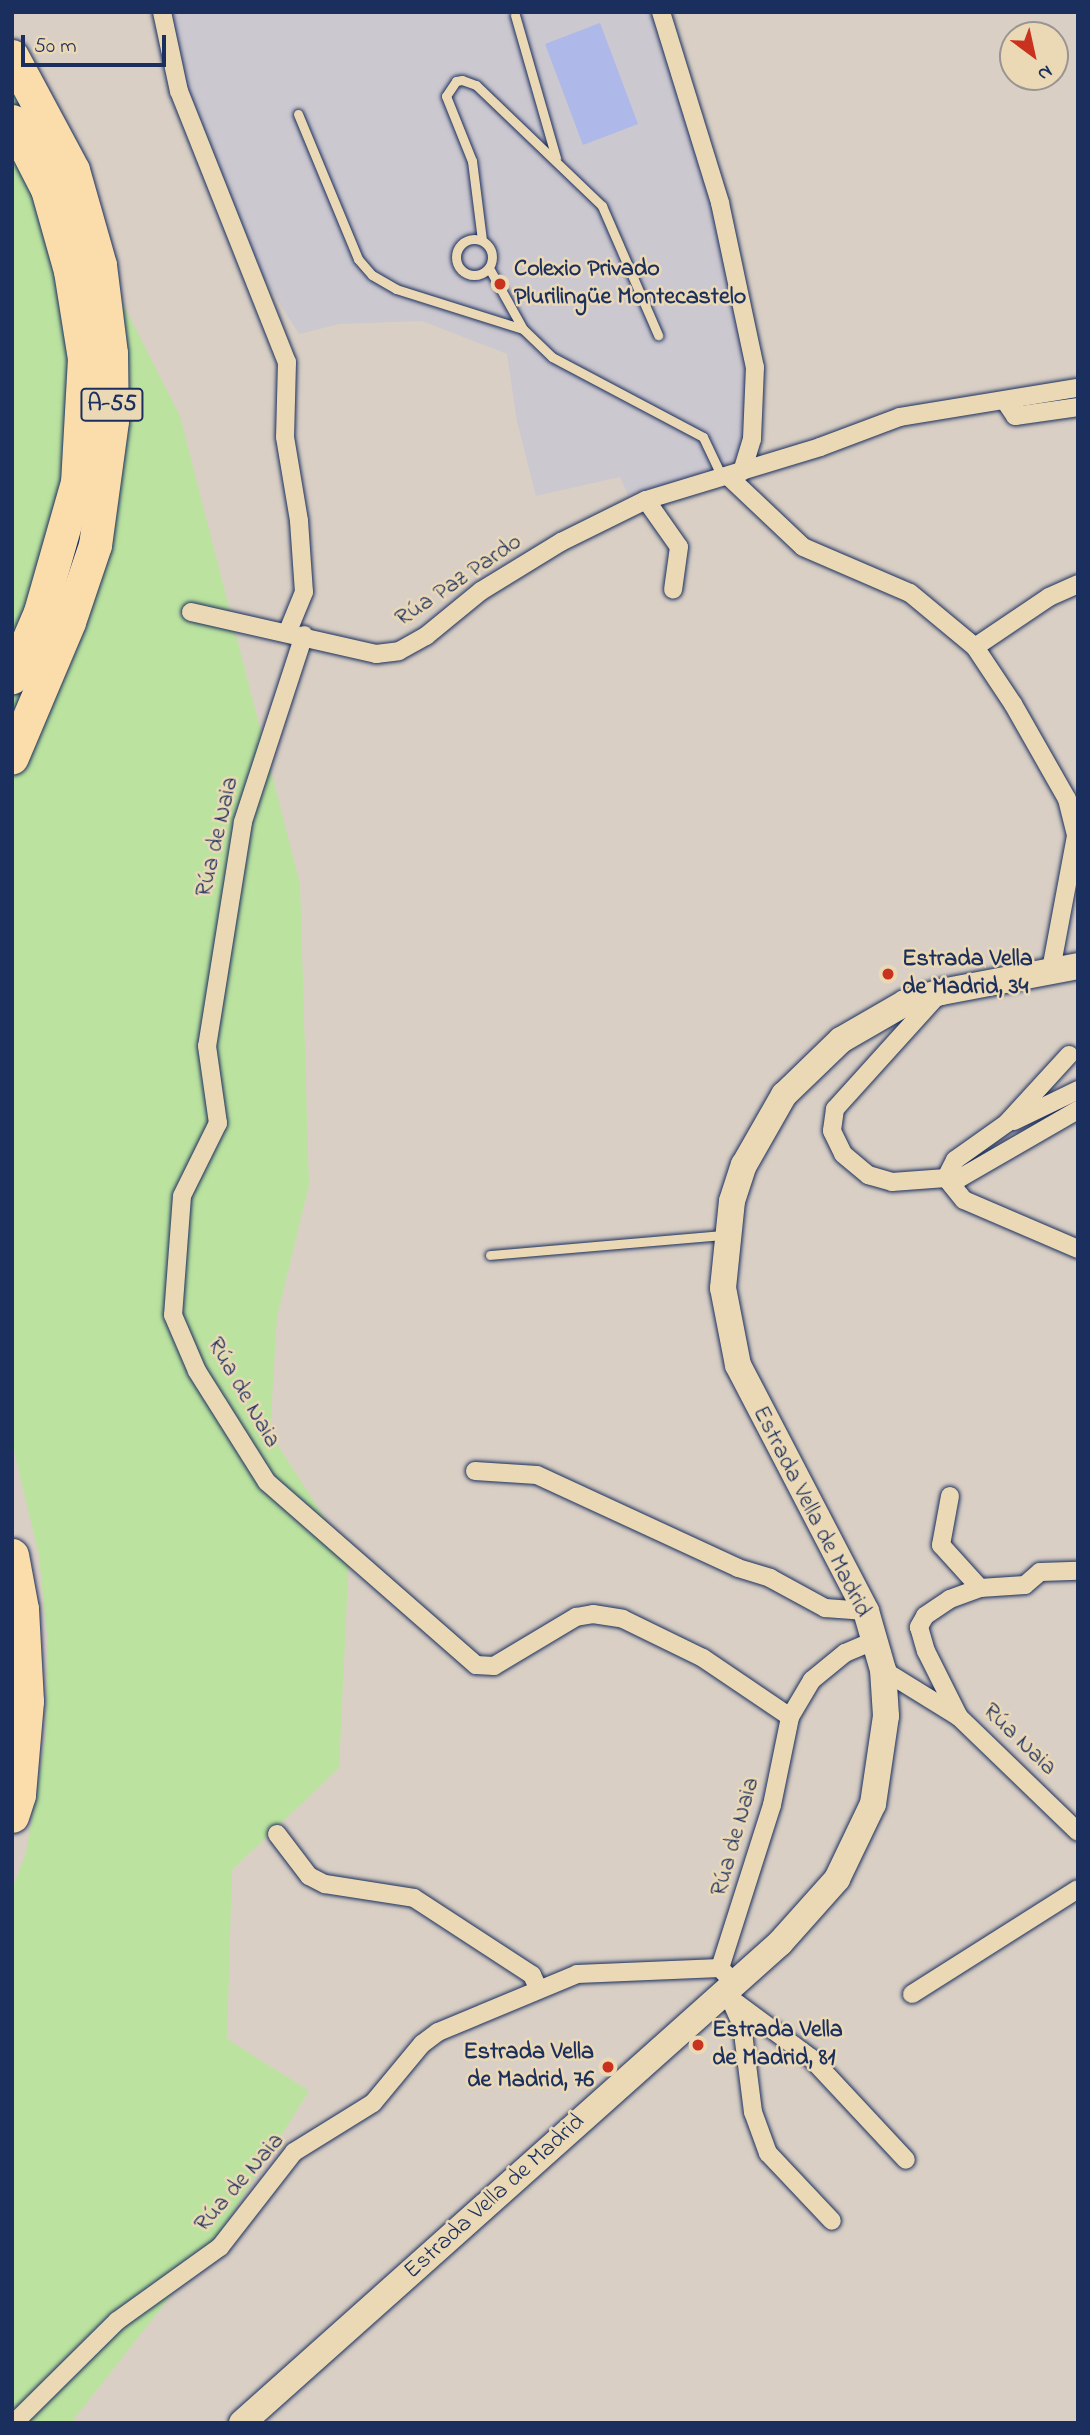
<!DOCTYPE html>
<meta charset="utf-8">
<style>
body{margin:0}
#map{position:relative;width:1090px;height:2435px;overflow:hidden;background:#d9cfc5;font-family:"Indie Flower",sans-serif}
div>[style]{position:absolute}
.built>*{inset:0;background:#ccc8d0}
.green>*{inset:0;background:#bbe39f}
.building>*{inset:0;background:#aeb8e9}
.roads{filter:drop-shadow(0 0 2px #1b2f5e) drop-shadow(0 0 2px #1b2f5e)}
.lane>*{height:9px;margin:-4.5px;padding:0 4.5px;transform-origin:4.5px;border-radius:4.5px;background:#ebd9b6}
.lane>.ring{margin:-4.5px;padding:0;box-sizing:content-box;background:none;border:9px solid #ebd9b6;border-radius:50%}
.street>*{height:18px;margin:-9px;padding:0 9px;transform-origin:9px;border-radius:9px;background:#ebd9b6}
.secondary>*{height:26px;margin:-13px;padding:0 13px;transform-origin:13px;border-radius:13px;background:#ebd9b6}
.highway>*{height:33px;margin:-16.5px;padding:0 16.5px;transform-origin:16.5px;border-radius:16.5px;background:#faddab}
.dots>*{width:19px;height:19px;translate:-50% -50%;box-sizing:border-box;border:4px solid #ebd9b6;border-radius:50%}
span{translate:-50% -50%;white-space:nowrap;text-align:center;line-height:1.15;-webkit-text-stroke:5px #ebd9b6;paint-order:stroke}
.shield-label span{padding:2px 5px;background:#ebd9b6;border:2px solid;border-radius:5px;-webkit-text-stroke-width:0}
.shield-label{font-size:23px;color:#1b2f5e;font-weight:700}
.poi-label{font-size:24px;color:#1b2f5e;font-weight:700}
.left{translate:0 -50%;text-align:left}
.right{translate:-100% -50%;text-align:right}
.street-label{font-size:24px;color:#1b2f5e}
.frame{position:absolute;inset:0;border:14px solid #1b2f5e;pointer-events:none}
.north{position:absolute;left:999px;top:21px;width:70px;height:70px;box-sizing:border-box;background:#ebd9b6;border:2px solid #989593;border-radius:50%;rotate:147deg;font-size:19px;font-weight:700;line-height:28px;text-align:center;color:#1b2f5e}
.north::after{content:'';display:block;margin:auto;width:24px;height:32px;background:#c8321e;clip-path:polygon(50% 0,100% 100%,50% 72%,0 100%)}
.scale{position:absolute;left:21px;top:35px;width:145px;height:32px;box-sizing:border-box;border:4px solid #1b2f5e;border-top:0;padding-left:9px;font-size:21px;line-height:24px;white-space:nowrap;color:#1b2f5e;-webkit-text-stroke:5px #ebd9b6;paint-order:stroke}
</style>
<div id="map">
<div class="built">
<div style="clip-path:polygon(167px 12px,653px 12px,721px 224px,750px 369px,741px 456px,712px 471px,628px 495px,620px 477px,536px 496px,517px 422px,507px 354px,422px 321px,339px 324px,299px 334px,244px 247px,189px 105px)"></div>
</div>
<div class="green">
<div style="clip-path:polygon(12px 86px,180px 416px,300px 884px,309px 1185px,277px 1317px,270px 1433px,349px 1556px,339px 1768px,232px 1870px,227px 2039px,309px 2091px,220px 2233px,71px 2423px,12px 2423px,12px 1889px,26px 1853px,46px 1733px,47px 1635px,39px 1556px,12px 1442px)"></div>
</div>
<div class="building">
<div style="clip-path:polygon(600px 23px,638px 124px,583px 145px,545px 44px)"></div>
</div>
<div class="roads">
<div class="lane">
<div style="left:515px;top:15px;width:149px;rotate:74deg"></div>
<div style="left:298px;top:114px;width:157px;rotate:67.5deg"></div>
<div style="left:358px;top:259px;width:21px;rotate:49deg"></div>
<div style="left:372px;top:275px;width:28px;rotate:30deg"></div>
<div style="left:396px;top:289px;width:133px;rotate:17.5deg"></div>
<div style="left:523px;top:329px;width:40px;rotate:44deg"></div>
<div style="left:552px;top:357px;width:171px;rotate:27.9deg"></div>
<div style="left:703px;top:437px;width:44px;rotate:64.6deg"></div>
<div class="ring" style="left:456px;top:239px;width:27px;height:27px"></div>
<div style="left:482px;top:240px;width:80px;rotate:-97.2deg"></div>
<div style="left:472px;top:161px;width:70px;rotate:-111.8deg"></div>
<div style="left:446px;top:96px;width:18px;rotate:-56deg"></div>
<div style="left:456px;top:81px;width:6px;rotate:-9deg"></div>
<div style="left:462px;top:80px;width:15px;rotate:20deg"></div>
<div style="left:476px;top:85px;width:175px;rotate:43.8deg"></div>
<div style="left:602px;top:206px;width:141px;rotate:66.5deg"></div>
<div style="left:489px;top:268px;width:70px;rotate:60.9deg"></div>
<div style="left:490px;top:1255px;width:235px;rotate:-4.9deg"></div>
</div>
<div class="street">
<div style="left:162px;top:12px;width:81px;rotate:77.9deg"></div>
<div style="left:179px;top:91px;width:292px;rotate:68.3deg"></div>
<div style="left:287px;top:362px;width:75px;rotate:91.5deg"></div>
<div style="left:285px;top:437px;width:85px;rotate:80.5deg"></div>
<div style="left:299px;top:521px;width:71px;rotate:86deg"></div>
<div style="left:304px;top:592px;width:42px;rotate:112.3deg"></div>
<div style="left:661px;top:12px;width:200px;rotate:72.8deg"></div>
<div style="left:720px;top:203px;width:168px;rotate:78deg"></div>
<div style="left:755px;top:367px;width:72px;rotate:92.4deg"></div>
<div style="left:752px;top:439px;width:34px;rotate:107deg"></div>
<div style="left:1005px;top:401px;width:18px;rotate:56deg"></div>
<div style="left:1015px;top:416px;width:64px;rotate:-8.1deg"></div>
<div style="left:728px;top:476px;width:103px;rotate:43.4deg"></div>
<div style="left:803px;top:547px;width:116px;rotate:23.3deg"></div>
<div style="left:910px;top:593px;width:85px;rotate:39.7deg"></div>
<div style="left:975px;top:647px;width:69px;rotate:56.3deg"></div>
<div style="left:1013px;top:704px;width:109px;rotate:60.4deg"></div>
<div style="left:1067px;top:799px;width:38px;rotate:76deg"></div>
<div style="left:1076px;top:836px;width:136px;rotate:100.6deg"></div>
<div style="left:646px;top:500px;width:57px;rotate:54.9deg"></div>
<div style="left:679px;top:547px;width:43px;rotate:97.9deg"></div>
<div style="left:191px;top:612px;width:190px;rotate:12.8deg"></div>
<div style="left:376px;top:654px;width:23px;rotate:-7deg"></div>
<div style="left:399px;top:651px;width:31px;rotate:-29deg"></div>
<div style="left:426px;top:636px;width:71px;rotate:-39.3deg"></div>
<div style="left:481px;top:591px;width:94px;rotate:-31.5deg"></div>
<div style="left:561px;top:542px;width:95px;rotate:-26.3deg"></div>
<div style="left:646px;top:500px;width:182px;rotate:-16.9deg"></div>
<div style="left:820px;top:447px;width:85px;rotate:-20.6deg"></div>
<div style="left:900px;top:417px;width:180px;rotate:-9.3deg"></div>
<div style="left:304px;top:635px;width:197px;rotate:108.1deg"></div>
<div style="left:243px;top:822px;width:227px;rotate:99.1deg"></div>
<div style="left:207px;top:1046px;width:78px;rotate:81.9deg"></div>
<div style="left:218px;top:1123px;width:81px;rotate:116.3deg"></div>
<div style="left:182px;top:1196px;width:119px;rotate:94.3deg"></div>
<div style="left:173px;top:1315px;width:61px;rotate:66.8deg"></div>
<div style="left:197px;top:1371px;width:131px;rotate:57.8deg"></div>
<div style="left:267px;top:1482px;width:278px;rotate:41.2deg"></div>
<div style="left:476px;top:1665px;width:18px;rotate:3deg"></div>
<div style="left:494px;top:1666px;width:96px;rotate:-30.9deg"></div>
<div style="left:576px;top:1617px;width:17px;rotate:-10deg"></div>
<div style="left:593px;top:1614px;width:30px;rotate:9deg"></div>
<div style="left:623px;top:1619px;width:89px;rotate:26deg"></div>
<div style="left:703px;top:1658px;width:105px;rotate:34.1deg"></div>
<div style="left:975px;top:647px;width:89px;rotate:-34deg"></div>
<div style="left:1049px;top:597px;width:32px;rotate:-24deg"></div>
<div style="left:938px;top:995px;width:154px;rotate:132.1deg"></div>
<div style="left:835px;top:1109px;width:22px;rotate:98deg"></div>
<div style="left:832px;top:1131px;width:25px;rotate:64deg"></div>
<div style="left:843px;top:1154px;width:33px;rotate:40deg"></div>
<div style="left:868px;top:1175px;width:25px;rotate:16deg"></div>
<div style="left:892px;top:1182px;width:54px;rotate:-4.2deg"></div>
<div style="left:946px;top:1178px;width:28px;rotate:51deg"></div>
<div style="left:964px;top:1200px;width:124px;rotate:23.3deg"></div>
<div style="left:1069px;top:1055px;width:92px;rotate:132.4deg"></div>
<div style="left:1007px;top:1123px;width:64px;rotate:144.6deg"></div>
<div style="left:955px;top:1160px;width:20px;rotate:117deg"></div>
<div style="left:946px;top:1178px;width:14px"></div>
<div style="left:960px;top:1178px;width:136px;rotate:-30deg"></div>
<div style="left:1014px;top:1121px;width:71px;rotate:-25.8deg"></div>
<div style="left:475px;top:1471px;width:62px;rotate:3.7deg"></div>
<div style="left:537px;top:1475px;width:221px;rotate:24.8deg"></div>
<div style="left:738px;top:1568px;width:34px;rotate:17deg"></div>
<div style="left:770px;top:1578px;width:63px;rotate:28.6deg"></div>
<div style="left:825px;top:1608px;width:41px;rotate:4.2deg"></div>
<div style="left:950px;top:1496px;width:50px;rotate:100.4deg"></div>
<div style="left:941px;top:1545px;width:58px;rotate:47.8deg"></div>
<div style="left:980px;top:1588px;width:32px;rotate:160deg"></div>
<div style="left:950px;top:1599px;width:30px;rotate:146deg"></div>
<div style="left:925px;top:1616px;width:13px;rotate:119deg"></div>
<div style="left:919px;top:1627px;width:25px;rotate:74deg"></div>
<div style="left:926px;top:1651px;width:74px;rotate:63.4deg"></div>
<div style="left:959px;top:1717px;width:165px;rotate:44deg"></div>
<div style="left:980px;top:1588px;width:45px;rotate:-3.8deg"></div>
<div style="left:1025px;top:1585px;width:20px;rotate:-41deg"></div>
<div style="left:1040px;top:1572px;width:38px;rotate:-2deg"></div>
<div style="left:883px;top:1670px;width:89px;rotate:31.7deg"></div>
<div style="left:277px;top:1834px;width:53px;rotate:52.7deg"></div>
<div style="left:309px;top:1876px;width:18px;rotate:27deg"></div>
<div style="left:325px;top:1884px;width:90px;rotate:8.9deg"></div>
<div style="left:414px;top:1898px;width:141px;rotate:33.1deg"></div>
<div style="left:532px;top:1975px;width:14px;rotate:65deg"></div>
<div style="left:720px;top:1968px;width:171px;rotate:-72.3deg"></div>
<div style="left:772px;top:1805px;width:90px;rotate:-78.4deg"></div>
<div style="left:790px;top:1717px;width:43px;rotate:-59.3deg"></div>
<div style="left:812px;top:1680px;width:43px;rotate:-39.3deg"></div>
<div style="left:845px;top:1653px;width:33px;rotate:-23deg"></div>
<div style="left:723px;top:1993px;width:109px;rotate:36.5deg"></div>
<div style="left:811px;top:2058px;width:139px;rotate:47deg"></div>
<div style="left:912px;top:1994px;width:196px;rotate:-32.3deg"></div>
<div style="left:732px;top:2003px;width:24px;rotate:66deg"></div>
<div style="left:742px;top:2025px;width:88px;rotate:82.8deg"></div>
<div style="left:753px;top:2112px;width:44px;rotate:69.9deg"></div>
<div style="left:768px;top:2153px;width:93px;rotate:46.7deg"></div>
<div style="left:14px;top:2423px;width:145px;rotate:-44.7deg"></div>
<div style="left:117px;top:2321px;width:127px;rotate:-35.7deg"></div>
<div style="left:220px;top:2247px;width:120px;rotate:-52.1deg"></div>
<div style="left:294px;top:2152px;width:93px;rotate:-31.8deg"></div>
<div style="left:373px;top:2103px;width:77px;rotate:-50.3deg"></div>
<div style="left:422px;top:2044px;width:20px;rotate:-37deg"></div>
<div style="left:438px;top:2032px;width:151px;rotate:-22.6deg"></div>
<div style="left:577px;top:1974px;width:143px;rotate:-2.4deg"></div>
<div style="left:720px;top:1968px;width:21px;rotate:47deg"></div>
</div>
<div class="secondary">
<div style="left:242px;top:2423px;width:721px;rotate:-41.74deg"></div>
<div style="left:780px;top:1943px;width:86px;rotate:-48.3deg"></div>
<div style="left:837px;top:1879px;width:83px;rotate:-64.4deg"></div>
<div style="left:873px;top:1804px;width:89px;rotate:-81.6deg"></div>
<div style="left:886px;top:1716px;width:46px;rotate:-93.7deg"></div>
<div style="left:883px;top:1670px;width:61px;rotate:-106.1deg"></div>
<div style="left:866px;top:1611px;width:277px;rotate:-117.5deg"></div>
<div style="left:738px;top:1365px;width:78px;rotate:-101deg"></div>
<div style="left:723px;top:1288px;width:87px;rotate:-84.1deg"></div>
<div style="left:732px;top:1201px;width:38px;rotate:-72deg"></div>
<div style="left:744px;top:1165px;width:81px;rotate:-60.3deg"></div>
<div style="left:784px;top:1095px;width:79px;rotate:-44deg"></div>
<div style="left:841px;top:1040px;width:74px;rotate:-30deg"></div>
<div style="left:905px;top:1003px;width:38px;rotate:-17deg"></div>
<div style="left:941px;top:992px;width:139px;rotate:-10.7deg"></div>
</div>
<div class="highway">
<div style="left:12px;top:56px;width:129px;rotate:61.8deg"></div>
<div style="left:73px;top:170px;width:99px;rotate:74.1deg"></div>
<div style="left:100px;top:265px;width:89px;rotate:82.9deg"></div>
<div style="left:111px;top:353px;width:68px;rotate:89.2deg"></div>
<div style="left:112px;top:421px;width:125px;rotate:97.8deg"></div>
<div style="left:95px;top:545px;width:81px;rotate:108.7deg"></div>
<div style="left:69px;top:622px;width:147px;rotate:112.9deg"></div>
<div style="left:12px;top:121px;width:76px;rotate:62.8deg"></div>
<div style="left:47px;top:189px;width:85px;rotate:74.3deg"></div>
<div style="left:70px;top:271px;width:88px;rotate:80.9deg"></div>
<div style="left:84px;top:358px;width:124px;rotate:93.2deg"></div>
<div style="left:77px;top:482px;width:135px;rotate:105.9deg"></div>
<div style="left:40px;top:612px;width:71px;rotate:113.3deg"></div>
<div style="left:12px;top:1555px;width:55px;rotate:79.5deg"></div>
<div style="left:22px;top:1609px;width:92px;rotate:86.9deg"></div>
<div style="left:27px;top:1701px;width:94px;rotate:94.9deg"></div>
<div style="left:19px;top:1795px;width:22px;rotate:108deg"></div>
</div>
</div>
<div class="dots">
<div style="left:500px;top:284px;background:#c8321e"></div>
<div style="left:888px;top:974px;background:#c8321e"></div>
<div style="left:698px;top:2045px;background:#c8321e"></div>
<div style="left:608px;top:2067px;background:#c8321e"></div>
</div>
<div class="shield-label">
<span style="left:112px;top:405px">A-55</span>
</div>
<div class="poi-label">
<span class="left" style="left:514px;top:284px">Colexio Privado<br>Plurilingüe Montecastelo</span>
<span class="left" style="left:902px;top:974px">Estrada Vella<br>de Madrid, 34</span>
<span class="left" style="left:712px;top:2045px">Estrada Vella<br>de Madrid, 81</span>
<span class="right" style="left:594px;top:2067px">Estrada Vella<br>de Madrid, 76</span>
</div>
<div class="street-label">
<span style="left:459px;top:581px;rotate:-34deg">Rúa Paz Pardo</span>
<span style="left:218px;top:837px;rotate:-77deg">Rúa de Naia</span>
<span style="left:243px;top:1393px;rotate:60deg">Rúa de Naia</span>
<span style="left:811px;top:1512px;rotate:63deg">Estrada Vella de Madrid</span>
<span style="left:1019px;top:1740px;rotate:44deg">Rúa Naia</span>
<span style="left:736px;top:1837px;rotate:-74deg">Rúa de Naia</span>
<span style="left:240px;top:2183px;rotate:-49deg">Rúa de Naia</span>
<span style="left:495px;top:2197px;rotate:-42deg">Estrada Vella de Madrid</span>
</div>
<div class="frame"></div>
<div class="north">N</div>
<div class="scale">50 m</div>
</div>
